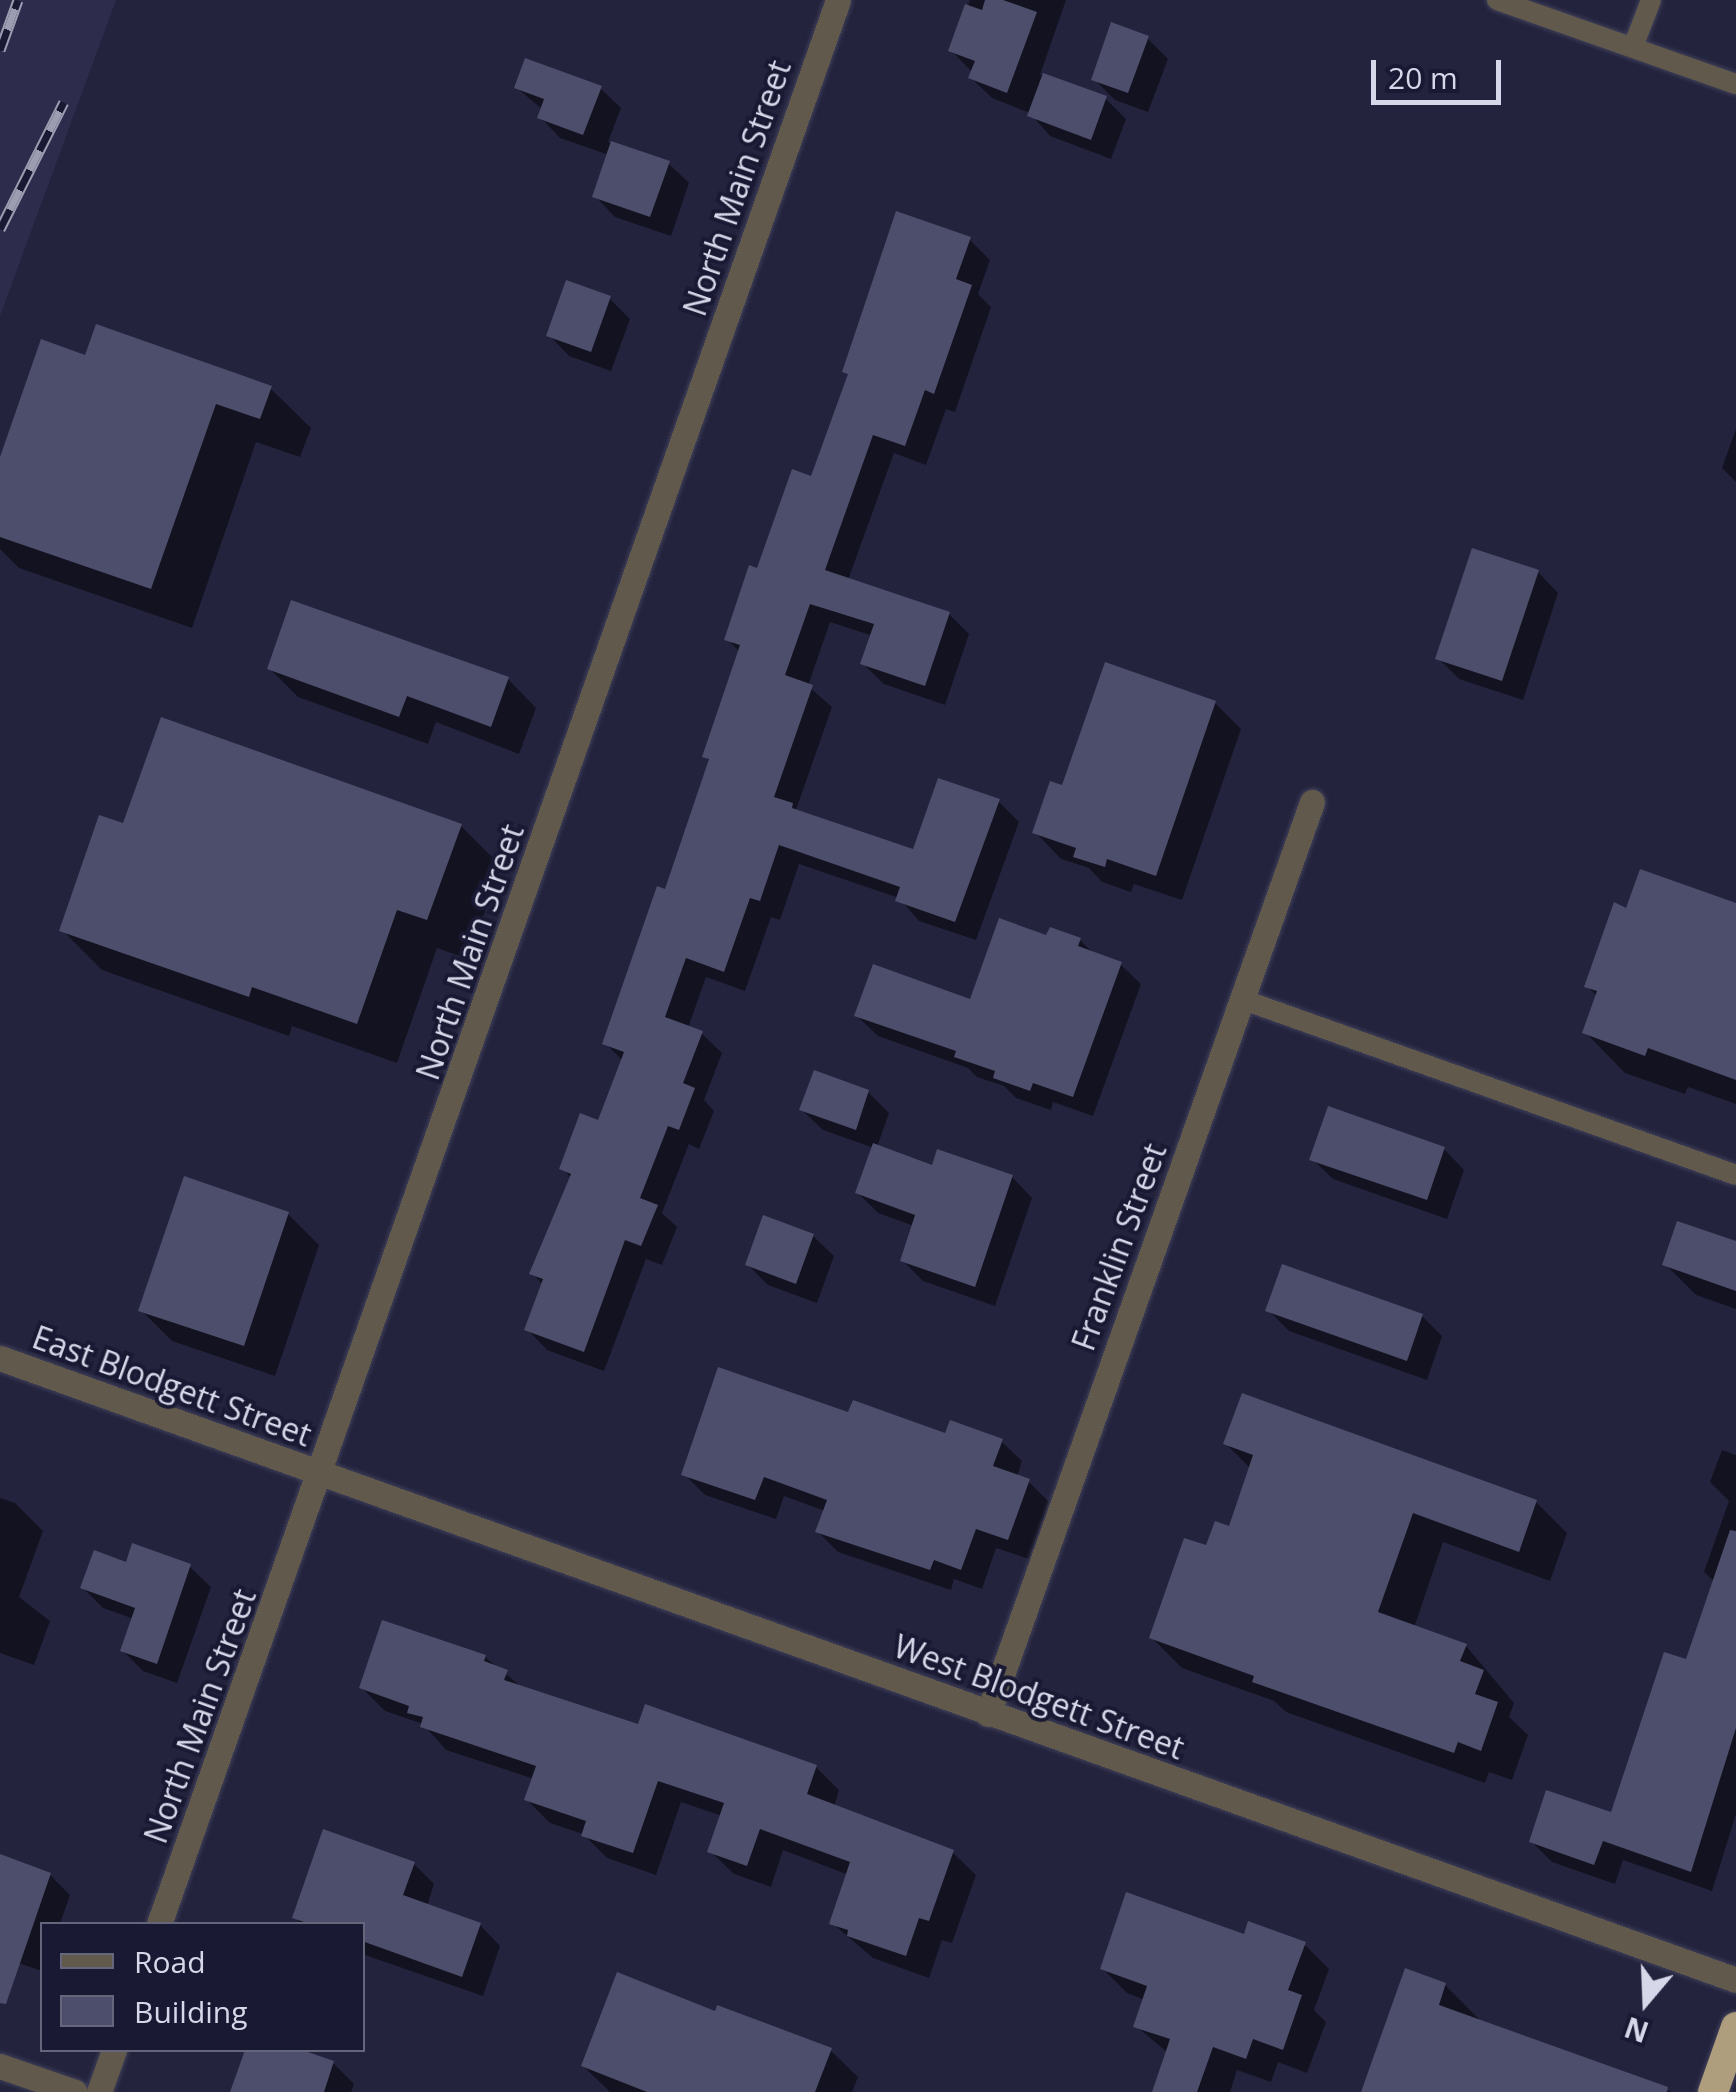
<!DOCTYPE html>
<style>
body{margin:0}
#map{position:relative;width:1736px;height:2092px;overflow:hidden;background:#24233e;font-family:"Open Sans",sans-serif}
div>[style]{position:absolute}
.built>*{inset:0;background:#2d2c4d}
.shadow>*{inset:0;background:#0007}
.building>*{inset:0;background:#4d4e6b}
.roads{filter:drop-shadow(0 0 2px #404059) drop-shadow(0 0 2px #404059)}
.lane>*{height:20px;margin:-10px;padding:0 10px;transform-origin:10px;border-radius:10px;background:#60594c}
.street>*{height:25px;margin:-12.5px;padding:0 12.5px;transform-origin:12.5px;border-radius:12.5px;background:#60594c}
.highway>*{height:30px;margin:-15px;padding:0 15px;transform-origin:15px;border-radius:15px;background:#af9e7e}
.rail>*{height:11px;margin-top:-5.5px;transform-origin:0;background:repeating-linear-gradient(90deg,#1a1933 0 22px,#9d9db2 0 44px);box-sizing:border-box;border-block:2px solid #9d9db2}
span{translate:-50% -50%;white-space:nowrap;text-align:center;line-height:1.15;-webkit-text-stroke:8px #1a1933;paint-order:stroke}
.street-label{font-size:32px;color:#d6d7e9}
.legend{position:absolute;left:40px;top:1922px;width:325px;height:130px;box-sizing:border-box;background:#1a1933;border:2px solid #65657c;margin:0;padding:12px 18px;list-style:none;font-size:30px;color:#d6d7e9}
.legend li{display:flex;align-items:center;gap:20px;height:50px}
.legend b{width:50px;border:2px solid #65657c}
.north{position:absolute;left:1596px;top:1952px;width:100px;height:100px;-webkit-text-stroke:8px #1a1933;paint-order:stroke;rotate:199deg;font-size:28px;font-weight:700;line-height:40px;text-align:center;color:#d6d7e9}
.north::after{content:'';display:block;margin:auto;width:35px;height:45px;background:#d6d7e9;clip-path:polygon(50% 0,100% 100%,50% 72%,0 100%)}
.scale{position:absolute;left:1371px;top:60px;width:130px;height:45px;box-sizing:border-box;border:5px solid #d6d7e9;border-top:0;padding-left:12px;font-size:30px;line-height:35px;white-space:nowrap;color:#d6d7e9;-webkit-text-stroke:8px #1a1933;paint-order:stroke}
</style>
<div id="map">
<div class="built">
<div style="clip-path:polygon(0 0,116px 0,0 316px)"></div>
</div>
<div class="shadow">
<div style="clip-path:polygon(970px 0,1066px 0,1040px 75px,1106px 99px,1126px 119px,1111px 159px,1050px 136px,1030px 113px,992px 98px,971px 78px,971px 71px,951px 50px)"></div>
<div style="clip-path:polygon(1147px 38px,1168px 59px,1148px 112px,1115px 100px,1094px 79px)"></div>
<div style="clip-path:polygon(517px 88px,600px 88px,621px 108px,608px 142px,668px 163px,689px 183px,671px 236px,615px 217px,595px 196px,609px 155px,560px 138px,540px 117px,543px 110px)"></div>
<div style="clip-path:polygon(969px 239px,990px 260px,978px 294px,991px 307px,955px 412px,946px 409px,926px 465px,894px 453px,848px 580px,949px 614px,969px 634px,945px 705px,884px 684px,863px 664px,873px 636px,830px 622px,808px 686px,832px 707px,796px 810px,915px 852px,998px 801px,1019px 822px,976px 940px,919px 921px,899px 898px,799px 864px,780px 920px,771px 917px,745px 991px,706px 977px,688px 1028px,701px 1033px,722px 1053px,704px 1100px,714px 1111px,699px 1149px,689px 1144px,662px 1213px,677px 1227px,662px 1265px,646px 1259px,604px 1371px,547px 1350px,527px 1329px,543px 1285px,532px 1273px,572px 1179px,562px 1168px,600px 1123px,623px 1061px,605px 1043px,666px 892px,711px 762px,705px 756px,740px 652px,727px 639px,758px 571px,813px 480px,850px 376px,845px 371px)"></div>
<div style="clip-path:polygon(609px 298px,630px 319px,611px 371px,569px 356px,549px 335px)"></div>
<div style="clip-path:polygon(87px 358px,270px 388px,311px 428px,300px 457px,256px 442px,192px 628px,19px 568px,0 549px,0 464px)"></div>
<div style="clip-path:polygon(1736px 429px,1736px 482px,1722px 468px)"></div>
<div style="clip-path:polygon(1538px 572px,1558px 593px,1523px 700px,1459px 679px,1438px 658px)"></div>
<div style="clip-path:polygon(269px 668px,508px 679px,536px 708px,519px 754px,436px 722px,428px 744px,298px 697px)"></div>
<div style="clip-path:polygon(1215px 703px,1241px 729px,1182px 900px,1134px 884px,1131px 892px,1102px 882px,1089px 868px,1061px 859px,1035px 832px,1064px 788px)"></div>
<div style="clip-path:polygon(124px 826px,461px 826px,501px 866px,468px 959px,437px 948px,397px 1063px,292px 1026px,289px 1036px,102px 970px,62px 930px)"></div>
<div style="clip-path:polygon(1736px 906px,1736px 1104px,1688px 1087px,1685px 1094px,1625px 1073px,1585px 1032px,1598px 997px,1587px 986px,1628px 911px)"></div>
<div style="clip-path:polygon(1048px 938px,1080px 940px,1094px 954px,1120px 964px,1141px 984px,1093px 1116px,1053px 1102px,1051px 1110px,1016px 1098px,1004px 1086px,977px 1077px,968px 1068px,878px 1036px,857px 1016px,971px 1002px)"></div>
<div style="clip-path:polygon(868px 1092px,889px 1113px,877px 1147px,934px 1168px,1012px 1177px,1032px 1198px,995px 1306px,923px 1281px,903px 1261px,914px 1226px,878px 1213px,858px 1193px,874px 1148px,823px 1130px,802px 1110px)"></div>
<div style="clip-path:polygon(1444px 1149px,1464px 1170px,1447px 1219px,1333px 1179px,1312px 1159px)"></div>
<div style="clip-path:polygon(288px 1214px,319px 1245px,275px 1376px,172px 1341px,141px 1310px)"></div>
<div style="clip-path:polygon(813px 1236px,834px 1256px,817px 1303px,768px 1285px,748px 1265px)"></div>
<div style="clip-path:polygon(1736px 1247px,1736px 1309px,1696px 1295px,1665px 1264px)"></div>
<div style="clip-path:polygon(1268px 1310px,1422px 1316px,1442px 1336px,1427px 1380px,1289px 1331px)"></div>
<div style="clip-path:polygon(850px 1415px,947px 1436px,1001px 1441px,1022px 1461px,1017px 1477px,1028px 1481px,1049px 1502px,1029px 1559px,996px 1548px,982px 1589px,954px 1579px,951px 1590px,838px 1552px,818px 1532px,825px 1511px,784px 1496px,776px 1519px,705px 1495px,684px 1474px)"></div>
<div style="clip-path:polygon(1226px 1444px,1536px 1502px,1567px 1533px,1550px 1581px,1443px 1542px,1414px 1628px,1466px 1646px,1514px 1703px,1509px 1717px,1528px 1735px,1512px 1780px,1489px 1772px,1485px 1783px,1286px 1712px,1274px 1701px,1182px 1668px,1151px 1637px,1207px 1548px,1231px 1529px,1251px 1469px)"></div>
<div style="clip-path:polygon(1722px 1450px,1736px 1455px,1736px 1814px,1712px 1891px,1623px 1860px,1615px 1884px,1552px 1862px,1531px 1841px,1612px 1816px,1687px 1662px,1715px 1582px,1704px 1572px,1729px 1501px,1710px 1482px)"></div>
<div style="clip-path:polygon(0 1498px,15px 1503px,43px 1531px,19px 1597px,50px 1621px,34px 1665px,0 1653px)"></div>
<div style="clip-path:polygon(127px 1565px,190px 1567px,211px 1587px,177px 1683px,143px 1671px,122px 1650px,134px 1619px,103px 1608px,83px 1588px)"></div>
<div style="clip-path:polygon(485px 1657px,524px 1689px,639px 1727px,816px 1767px,839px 1790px,834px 1807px,952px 1852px,976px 1875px,952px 1943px,942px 1940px,929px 1978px,873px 1958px,832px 1923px,849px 1875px,783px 1850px,771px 1887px,734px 1874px,710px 1851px,722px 1816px,681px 1802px,656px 1875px,607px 1858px,583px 1834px,550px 1823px,527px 1800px,534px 1779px,446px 1750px,423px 1724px,385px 1711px,362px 1688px)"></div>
<div style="clip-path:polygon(0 1857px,50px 1875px,70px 1895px,60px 1924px,42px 1924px,42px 1971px,0 1957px)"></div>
<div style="clip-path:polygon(414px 1864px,434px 1884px,427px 1906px,480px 1925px,500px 1946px,483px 1996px,362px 1954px,362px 1924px,302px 1924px,295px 1918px)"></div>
<div style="clip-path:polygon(1245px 1938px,1304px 1944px,1329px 1969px,1314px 2010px,1326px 2022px,1307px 2073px,1278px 2062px,1271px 2082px,1237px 2070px,1230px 2092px,1156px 2092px,1168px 2053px,1136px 2026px,1145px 2000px,1127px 1993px,1103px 1969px)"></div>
<div style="clip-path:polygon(1445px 1985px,1484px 2024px,1672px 2092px,1363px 2092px)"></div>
<div style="clip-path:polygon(717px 2014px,830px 2050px,858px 2077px,852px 2092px,610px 2092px,583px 2066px)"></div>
<div style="clip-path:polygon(247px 2050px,294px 2050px,333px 2063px,354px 2084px,351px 2092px,233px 2092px)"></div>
</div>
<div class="building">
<div style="clip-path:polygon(985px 0,1003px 0,1037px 12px,1007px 93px,968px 78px,975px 61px,948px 51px,965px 4px,982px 10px)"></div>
<div style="clip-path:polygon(1111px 22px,1149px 36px,1128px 93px,1091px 80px)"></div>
<div style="clip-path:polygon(525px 58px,602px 86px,583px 135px,537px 118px,544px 99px,514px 88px)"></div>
<div style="clip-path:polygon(1043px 73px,1107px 96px,1091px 140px,1027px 116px)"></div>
<div style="clip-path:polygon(611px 141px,670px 161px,650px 217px,592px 197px)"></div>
<div style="clip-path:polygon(896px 211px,971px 237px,956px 279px,972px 285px,934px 394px,925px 390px,905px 446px,873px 435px,825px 570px,950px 612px,925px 686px,860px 664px,874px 624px,810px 604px,785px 675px,813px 685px,774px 797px,793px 803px,792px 808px,913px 849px,938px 778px,1000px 799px,955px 922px,895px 901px,900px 887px,779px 845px,760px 901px,750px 898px,724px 972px,686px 958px,665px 1017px,703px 1031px,683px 1083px,695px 1088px,679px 1130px,668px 1126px,640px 1198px,658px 1205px,641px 1246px,625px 1240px,584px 1352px,524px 1330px,543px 1279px,529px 1274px,571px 1174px,559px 1169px,580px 1113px,598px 1120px,624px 1052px,602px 1044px,657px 886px,665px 889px,709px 759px,702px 757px,740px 645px,724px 640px,749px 565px,757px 568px,792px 469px,811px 476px,848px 374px,842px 372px)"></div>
<div style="clip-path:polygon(566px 280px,611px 296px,591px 352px,546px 336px)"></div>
<div style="clip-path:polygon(96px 324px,272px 386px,260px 419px,216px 404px,151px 589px,0 537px,0 457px,41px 339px,85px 355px)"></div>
<div style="clip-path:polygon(1472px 548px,1539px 570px,1502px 681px,1435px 659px)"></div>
<div style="clip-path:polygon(291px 600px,509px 677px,491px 727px,407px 696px,399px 717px,267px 669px)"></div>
<div style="clip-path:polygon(1105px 662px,1216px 701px,1156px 876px,1107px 859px,1105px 867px,1073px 857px,1076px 848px,1032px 833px,1050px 781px,1062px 785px)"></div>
<div style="clip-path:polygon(161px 717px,462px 824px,427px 920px,397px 910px,357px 1024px,252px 987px,249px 997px,59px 931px,99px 815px,123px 823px)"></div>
<div style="clip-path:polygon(1640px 869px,1736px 903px,1736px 1080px,1648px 1048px,1645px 1056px,1582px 1033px,1597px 991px,1584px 987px,1614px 902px,1626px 908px)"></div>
<div style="clip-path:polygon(999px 918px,1046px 935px,1050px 927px,1081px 938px,1078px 946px,1122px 962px,1073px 1097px,1033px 1083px,1030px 1091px,993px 1078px,995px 1071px,954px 1057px,956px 1051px,854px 1016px,873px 964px,970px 999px)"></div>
<div style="clip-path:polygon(814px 1070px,869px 1090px,856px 1130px,799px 1110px)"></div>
<div style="clip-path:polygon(1328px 1106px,1445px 1147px,1427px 1200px,1309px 1160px)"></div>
<div style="clip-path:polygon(873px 1143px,932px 1165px,937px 1149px,1013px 1175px,975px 1287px,900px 1261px,915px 1215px,855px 1193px)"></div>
<div style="clip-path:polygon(184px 1176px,289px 1212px,244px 1346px,138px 1311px)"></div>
<div style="clip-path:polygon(763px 1215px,814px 1234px,796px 1284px,745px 1265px)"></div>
<div style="clip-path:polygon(1677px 1221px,1736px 1241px,1736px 1291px,1662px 1265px)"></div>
<div style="clip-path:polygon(1282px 1264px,1423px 1314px,1407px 1361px,1265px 1311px)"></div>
<div style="clip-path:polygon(718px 1367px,848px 1412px,853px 1400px,945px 1433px,950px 1420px,1003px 1439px,993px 1466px,1030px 1479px,1008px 1540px,976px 1529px,961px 1570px,934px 1560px,930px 1570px,815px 1532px,827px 1500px,764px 1477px,755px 1500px,681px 1475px)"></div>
<div style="clip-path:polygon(1242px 1393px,1537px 1500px,1519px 1552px,1413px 1513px,1378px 1612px,1467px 1644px,1460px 1661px,1484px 1670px,1475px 1694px,1498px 1702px,1481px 1751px,1458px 1742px,1454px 1753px,1252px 1682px,1254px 1676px,1149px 1638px,1184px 1538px,1206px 1545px,1215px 1521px,1229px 1526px,1253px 1455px,1223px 1444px)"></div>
<div style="clip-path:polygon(1730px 1530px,1736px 1531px,1736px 1728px,1691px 1872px,1603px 1841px,1594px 1865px,1529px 1842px,1546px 1790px,1611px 1812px,1664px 1652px,1686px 1659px)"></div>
<div style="clip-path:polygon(132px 1543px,191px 1564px,157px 1664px,120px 1651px,135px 1608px,80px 1588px,94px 1550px,126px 1562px)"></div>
<div style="clip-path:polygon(382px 1620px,486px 1655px,484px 1661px,508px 1670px,504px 1680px,638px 1724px,645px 1704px,817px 1765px,807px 1794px,954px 1850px,929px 1921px,919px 1918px,906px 1956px,847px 1936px,848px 1930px,829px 1924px,850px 1862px,760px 1829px,747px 1866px,707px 1852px,724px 1803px,658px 1781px,633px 1853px,581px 1836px,586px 1821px,524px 1800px,536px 1766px,420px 1727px,423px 1717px,407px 1713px,409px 1706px,359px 1688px)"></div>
<div style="clip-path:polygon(323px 1829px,415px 1862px,403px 1895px,481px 1923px,462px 1977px,362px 1941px,362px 1924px,310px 1924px,292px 1918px)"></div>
<div style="clip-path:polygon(0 1854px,51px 1873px,6px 2004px,0 2003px)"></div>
<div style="clip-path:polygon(1126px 1892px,1244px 1934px,1248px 1921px,1306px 1942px,1288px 1990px,1302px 1995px,1283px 2050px,1253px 2039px,1246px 2059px,1213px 2047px,1197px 2092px,1152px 2092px,1170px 2039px,1133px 2027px,1147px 1986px,1100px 1969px)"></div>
<div style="clip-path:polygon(1405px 1968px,1446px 1983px,1439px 2005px,1668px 2087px,1667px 2092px,1361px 2092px)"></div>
<div style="clip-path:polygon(617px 1972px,715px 2011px,717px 2005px,832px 2048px,815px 2092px,647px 2092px,581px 2066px)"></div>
<div style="clip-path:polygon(245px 2050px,302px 2050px,334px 2061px,324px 2092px,230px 2092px)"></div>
</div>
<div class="roads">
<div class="lane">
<div style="left:1497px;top:0;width:253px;rotate:19.4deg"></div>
<div style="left:1633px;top:47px;width:50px;rotate:-69deg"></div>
<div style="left:1241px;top:999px;width:525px;rotate:19.57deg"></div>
</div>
<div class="street">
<div style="left:0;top:1358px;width:1844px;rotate:19.71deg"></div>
<div style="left:988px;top:1714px;width:968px;rotate:-70.44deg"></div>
<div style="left:159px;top:1924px;width:2040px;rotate:-70.56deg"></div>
<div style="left:0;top:2066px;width:79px;rotate:19.1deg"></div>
<div style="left:99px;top:2092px;width:45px;rotate:-70.3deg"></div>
</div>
<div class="highway">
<div style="left:1713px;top:2092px;width:69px;rotate:-70.5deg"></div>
</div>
</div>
<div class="rail">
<div style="left:0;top:50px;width:53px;rotate:-70.2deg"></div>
<div style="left:0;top:229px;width:142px;rotate:-63.3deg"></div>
</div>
<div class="street-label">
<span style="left:737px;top:188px;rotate:-71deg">North Main Street</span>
<span style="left:470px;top:952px;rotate:-71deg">North Main Street</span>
<span style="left:1119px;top:1247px;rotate:-70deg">Franklin Street</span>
<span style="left:172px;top:1386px;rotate:20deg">East Blodgett Street</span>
<span style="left:1039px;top:1697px;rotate:20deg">West Blodgett Street</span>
<span style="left:200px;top:1716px;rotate:-70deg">North Main Street</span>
</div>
<ul class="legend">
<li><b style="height:12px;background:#60594c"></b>Road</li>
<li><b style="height:28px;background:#4d4e6b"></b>Building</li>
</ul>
<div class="north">N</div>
<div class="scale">20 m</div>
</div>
